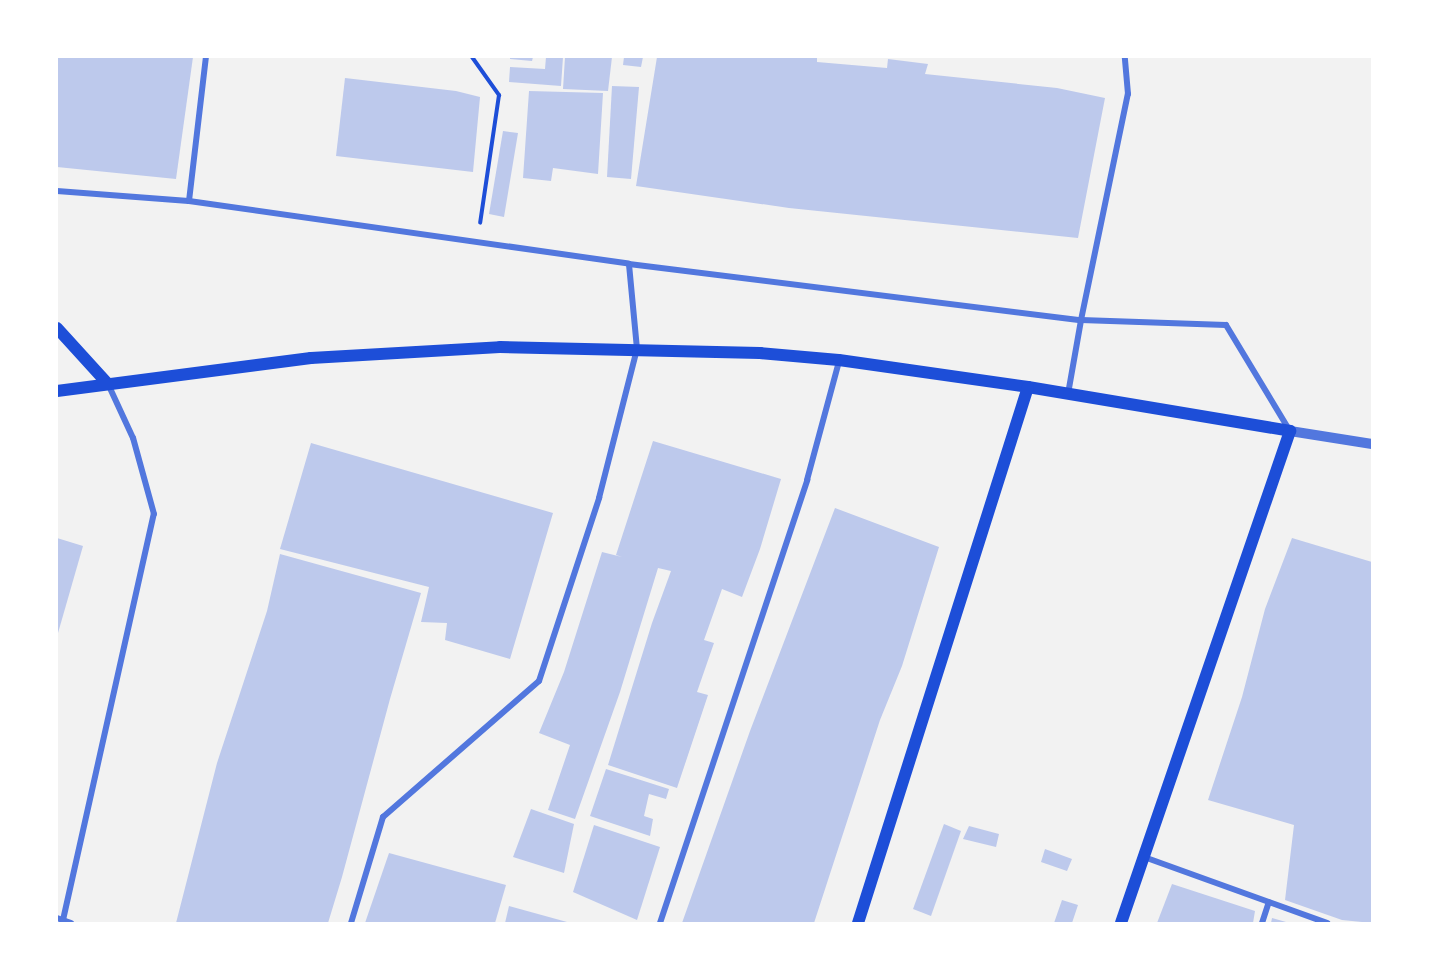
<!DOCTYPE html>
<style>
body{margin:0}
#map{position:relative;width:1429px;height:980px;overflow:hidden;background:#f2f2f2;font-family:Overpass,sans-serif}
div>[style]{position:absolute}
.building>*{inset:0;background:#bdc9ec}
.path>*{height:4px;margin:-2px;padding:0 2px;transform-origin:2px;border-radius:2px;background:#1d4ed8}
.minor>*{height:6px;margin:-3px;padding:0 3px;transform-origin:3px;border-radius:3px;background:#5277de}
.tertiary>*{height:10px;margin:-5px;padding:0 5px;transform-origin:5px;border-radius:5px;background:#5277de}
.secondary>*{height:12px;margin:-6px;padding:0 6px;transform-origin:6px;border-radius:6px;background:#1d4ed8}
span{translate:-50% -50%;white-space:nowrap;text-align:center;line-height:1.15;-webkit-text-stroke:5px #fff;paint-order:stroke}
.frame{position:absolute;inset:0;border:58px solid #fff;pointer-events:none}
</style>
<div id="map">
<div class="building">
<div style="clip-path:polygon(58px 57px,193px 57px,176px 179px,57px 167px)"></div>
<div style="clip-path:polygon(510px 57px,533px 57px,532px 61px,510px 59px)"></div>
<div style="clip-path:polygon(546px 57px,563px 57px,561px 86px,509px 82px,510px 67px,545px 69px)"></div>
<div style="clip-path:polygon(565px 57px,612px 57px,608px 91px,563px 89px)"></div>
<div style="clip-path:polygon(624px 57px,643px 57px,641px 67px,623px 65px)"></div>
<div style="clip-path:polygon(657px 57px,817px 57px,817px 62px,887px 68px,888px 59px,928px 64px,925px 74px,1057px 88px,1105px 98px,1078px 238px,789px 208px,636px 186px)"></div>
<div style="clip-path:polygon(345px 78px,456px 91px,480px 97px,473px 172px,336px 156px)"></div>
<div style="clip-path:polygon(612px 86px,639px 87px,631px 179px,607px 177px)"></div>
<div style="clip-path:polygon(529px 91px,603px 93px,598px 174px,553px 168px,551px 181px,523px 178px)"></div>
<div style="clip-path:polygon(503px 131px,518px 133px,504px 217px,489px 214px)"></div>
<div style="clip-path:polygon(653px 441px,781px 479px,760px 549px,742px 597px,722px 589px,704px 640px,714px 643px,697px 692px,708px 695px,677px 788px,608px 765px,652px 623px,671px 571px,658px 568px,620px 692px,575px 819px,548px 810px,570px 745px,539px 733px,564px 672px,602px 552px,622px 557px,616px 555px)"></div>
<div style="clip-path:polygon(311px 443px,553px 513px,510px 659px,445px 640px,447px 623px,421px 622px,429px 587px,280px 549px)"></div>
<div style="clip-path:polygon(835px 508px,939px 547px,902px 666px,880px 720px,814px 923px,682px 923px,750px 731px)"></div>
<div style="clip-path:polygon(57px 538px,83px 546px,58px 633px,57px 633px)"></div>
<div style="clip-path:polygon(1292px 538px,1372px 562px,1372px 923px,1342px 920px,1285px 900px,1294px 825px,1208px 800px,1242px 697px,1265px 609px)"></div>
<div style="clip-path:polygon(280px 554px,421px 593px,390px 699px,342px 877px,328px 923px,176px 923px,217px 763px,267px 611px)"></div>
<div style="clip-path:polygon(606px 769px,669px 789px,666px 799px,649px 794px,644px 816px,653px 819px,650px 836px,590px 816px)"></div>
<div style="clip-path:polygon(531px 809px,574px 824px,564px 873px,513px 857px)"></div>
<div style="clip-path:polygon(944px 824px,961px 831px,931px 916px,913px 909px)"></div>
<div style="clip-path:polygon(594px 825px,660px 847px,637px 920px,573px 892px)"></div>
<div style="clip-path:polygon(969px 826px,999px 834px,996px 847px,963px 839px)"></div>
<div style="clip-path:polygon(1045px 849px,1072px 859px,1067px 871px,1041px 862px)"></div>
<div style="clip-path:polygon(389px 853px,506px 885px,495px 923px,365px 923px)"></div>
<div style="clip-path:polygon(1172px 884px,1255px 911px,1253px 923px,1157px 923px)"></div>
<div style="clip-path:polygon(1062px 900px,1078px 905px,1072px 923px,1054px 923px)"></div>
<div style="clip-path:polygon(509px 906px,567px 922px,567px 923px,505px 923px)"></div>
<div style="clip-path:polygon(1272px 918px,1286px 922px,1286px 923px,1271px 923px)"></div>
</div>
<div class="path">
<div style="left:472px;top:57px;width:47px;rotate:54.6deg"></div>
<div style="left:499px;top:95px;width:129px;rotate:98.4deg"></div>
</div>
<div class="minor">
<div style="left:57px;top:191px;width:132px;rotate:4.3deg"></div>
<div style="left:189px;top:201px;width:444px;rotate:8.1deg"></div>
<div style="left:629px;top:264px;width:455px;rotate:7.1deg"></div>
<div style="left:1081px;top:320px;width:145px;rotate:2deg"></div>
<div style="left:1226px;top:325px;width:124px;rotate:58.9deg"></div>
<div style="left:189px;top:201px;width:145px;rotate:-83.3deg"></div>
<div style="left:1068px;top:394px;width:75px;rotate:-80deg"></div>
<div style="left:1081px;top:320px;width:231px;rotate:-78.3deg"></div>
<div style="left:1128px;top:94px;width:37px;rotate:-95deg"></div>
<div style="left:1144px;top:857px;width:195px;rotate:19.8deg"></div>
<div style="left:57px;top:918px;width:15px;rotate:20deg"></div>
<div style="left:63px;top:920px;width:416px;rotate:-77.4deg"></div>
<div style="left:154px;top:514px;width:79px;rotate:-105.4deg"></div>
<div style="left:133px;top:438px;width:60px;rotate:-114.8deg"></div>
<div style="left:351px;top:923px;width:111px;rotate:-73.2deg"></div>
<div style="left:383px;top:817px;width:207px;rotate:-41.1deg"></div>
<div style="left:539px;top:681px;width:193px;rotate:-71.8deg"></div>
<div style="left:599px;top:498px;width:154px;rotate:-75.7deg"></div>
<div style="left:637px;top:349px;width:85px;rotate:-95.4deg"></div>
<div style="left:660px;top:923px;width:467px;rotate:-71.6deg"></div>
<div style="left:807px;top:480px;width:123px;rotate:-74.9deg"></div>
<div style="left:1262px;top:923px;width:22px;rotate:-72deg"></div>
</div>
<div class="tertiary">
<div style="left:1290px;top:431px;width:83px;rotate:9deg"></div>
</div>
<div class="secondary">
<div style="left:57px;top:328px;width:74px;rotate:47.7deg"></div>
<div style="left:57px;top:391px;width:256px;rotate:-7.4deg"></div>
<div style="left:311px;top:358px;width:189px;rotate:-3.3deg"></div>
<div style="left:500px;top:347px;width:260px;rotate:1.3deg"></div>
<div style="left:760px;top:353px;width:79px;rotate:5.1deg"></div>
<div style="left:839px;top:360px;width:191px;rotate:8.1deg"></div>
<div style="left:1028px;top:387px;width:266px;rotate:9.5deg"></div>
<div style="left:1290px;top:431px;width:520px;rotate:108.96deg"></div>
<div style="left:858px;top:923px;width:562px;rotate:-72.4deg"></div>
</div>
<div class="frame"></div>
</div>
